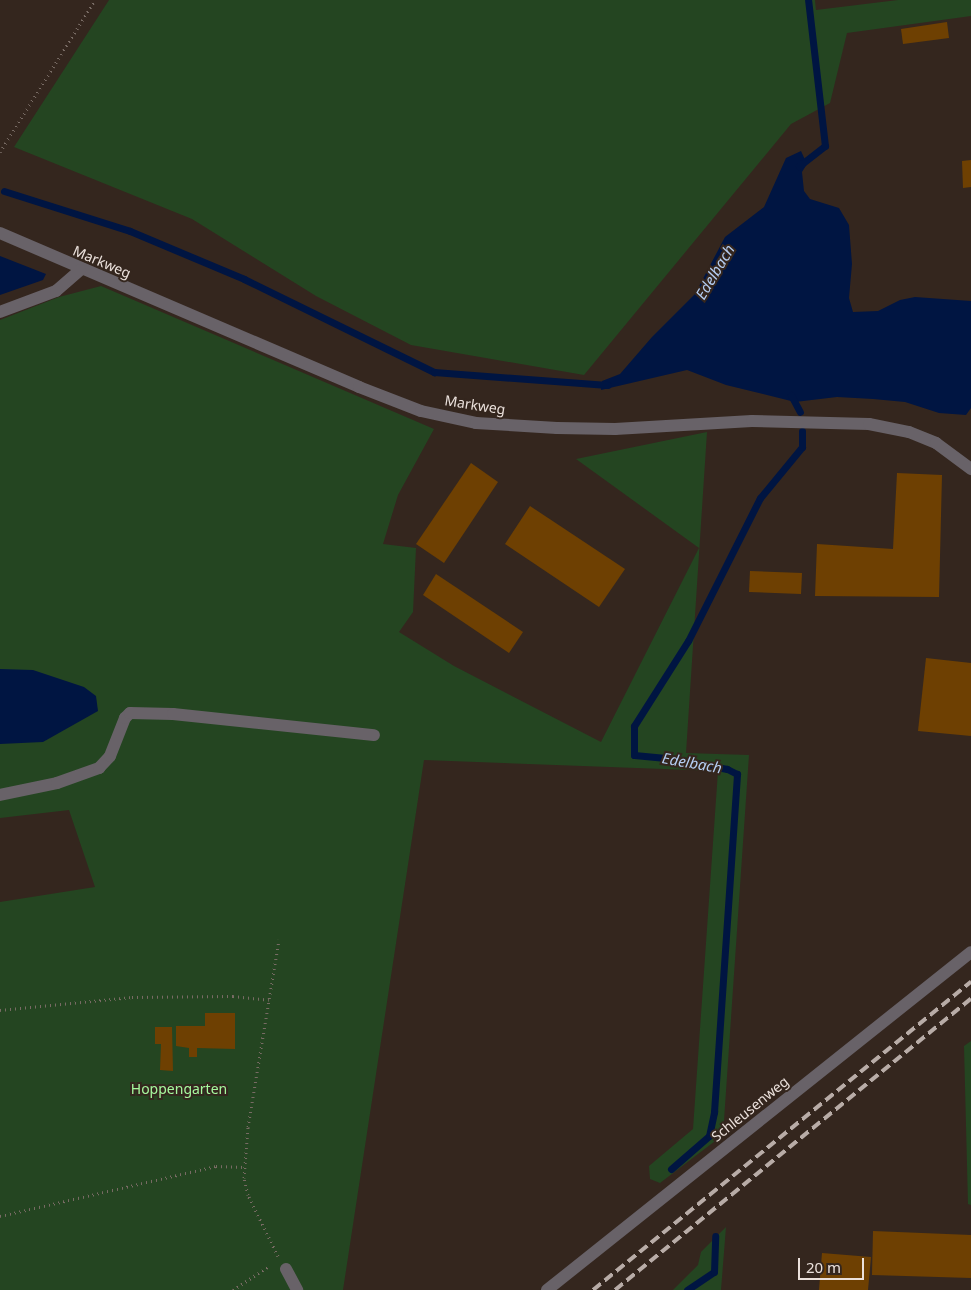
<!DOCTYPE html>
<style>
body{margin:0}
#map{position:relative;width:971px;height:1290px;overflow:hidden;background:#34261e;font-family:"Noto Sans",sans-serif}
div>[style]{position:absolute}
.green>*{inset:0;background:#244521}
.water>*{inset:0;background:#001542}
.stream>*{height:7px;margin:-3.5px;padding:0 3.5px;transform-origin:3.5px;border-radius:3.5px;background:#001542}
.building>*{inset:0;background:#6e4002}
.path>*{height:3px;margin-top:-1.5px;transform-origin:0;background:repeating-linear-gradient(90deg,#786b64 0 1px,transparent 0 5px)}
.service>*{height:12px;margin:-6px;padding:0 6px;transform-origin:6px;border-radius:6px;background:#686268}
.minor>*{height:12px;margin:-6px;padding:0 6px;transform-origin:6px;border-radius:6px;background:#686268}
.rail>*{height:4px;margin-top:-2px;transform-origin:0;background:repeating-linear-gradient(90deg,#b8aca7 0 10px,transparent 0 15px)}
span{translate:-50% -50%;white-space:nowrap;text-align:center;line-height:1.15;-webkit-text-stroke:4px #34261e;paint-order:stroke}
.street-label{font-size:14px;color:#ebe1dc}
.park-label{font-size:14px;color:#a6f89e}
.water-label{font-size:15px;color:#b4cdf2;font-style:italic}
.scale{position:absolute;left:798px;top:1258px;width:66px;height:22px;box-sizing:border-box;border:2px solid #ebe1dc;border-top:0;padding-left:6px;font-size:15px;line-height:18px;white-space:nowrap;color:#ebe1dc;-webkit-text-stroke:4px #34261e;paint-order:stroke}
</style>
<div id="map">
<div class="green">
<div style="clip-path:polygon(109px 0,815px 0,816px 10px,898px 0,971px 0,971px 16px,847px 33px,830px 103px,791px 124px,584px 375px,411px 345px,316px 296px,192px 219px,14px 147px)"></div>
<div style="clip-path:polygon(101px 286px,434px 429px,398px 495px,383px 544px,416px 548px,413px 612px,399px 632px,454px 666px,601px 742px,699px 548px,576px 459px,707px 432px,686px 753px,749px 755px,723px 1135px,660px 1183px,650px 1179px,649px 1166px,693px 1129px,718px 771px,424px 760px,343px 1290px,0 1290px,0 902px,95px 887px,69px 810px,0 818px,0 320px,59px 297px)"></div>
<div style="clip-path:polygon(971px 1041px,971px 1205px,968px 1204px,964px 1046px)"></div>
<div style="clip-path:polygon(726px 1227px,721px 1290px,673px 1290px,698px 1265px,701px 1252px)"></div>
</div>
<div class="water">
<div style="clip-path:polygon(801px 151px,807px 164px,802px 172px,804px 191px,810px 199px,839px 208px,849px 225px,852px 264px,849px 298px,853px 312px,878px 311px,900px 300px,915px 297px,971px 301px,971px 408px,966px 415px,939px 413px,905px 402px,873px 399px,837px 397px,795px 402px,726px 385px,687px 370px,601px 390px,602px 381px,620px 374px,652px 337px,695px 294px,725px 237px,764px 207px,786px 158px)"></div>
<div style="clip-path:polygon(0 256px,46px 274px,43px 280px,0 295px)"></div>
<div style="clip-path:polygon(0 669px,33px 670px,84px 687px,96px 696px,98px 711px,43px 742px,0 744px)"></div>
</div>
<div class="stream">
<div style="left:799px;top:166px;width:33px;rotate:-38deg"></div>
<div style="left:825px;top:146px;width:147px;rotate:-96.6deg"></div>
<div style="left:4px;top:191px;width:132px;rotate:17.6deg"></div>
<div style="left:130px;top:231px;width:124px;rotate:22.8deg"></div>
<div style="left:244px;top:279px;width:212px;rotate:26.1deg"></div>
<div style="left:434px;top:372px;width:174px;rotate:4.3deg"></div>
<div style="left:791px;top:395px;width:19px;rotate:62deg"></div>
<div style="left:671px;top:1169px;width:50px;rotate:-41deg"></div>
<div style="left:709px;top:1136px;width:25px;rotate:-78deg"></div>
<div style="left:714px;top:1112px;width:339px;rotate:-86.1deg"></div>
<div style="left:737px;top:774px;width:11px;rotate:-153deg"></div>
<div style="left:727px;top:769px;width:52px;rotate:-168.9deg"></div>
<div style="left:676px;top:759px;width:42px;rotate:-174.6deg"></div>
<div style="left:634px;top:755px;width:29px;rotate:-90deg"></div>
<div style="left:634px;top:726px;width:101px;rotate:-57.6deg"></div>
<div style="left:688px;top:641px;width:160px;rotate:-63.3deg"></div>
<div style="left:760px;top:498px;width:66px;rotate:-50.5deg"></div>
<div style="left:802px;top:447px;width:16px;rotate:-90deg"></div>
<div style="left:687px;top:1290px;width:32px;rotate:-34deg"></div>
<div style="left:714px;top:1272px;width:36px;rotate:-88deg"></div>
</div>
<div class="building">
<div style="clip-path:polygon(947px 22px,949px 38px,903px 44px,901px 29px)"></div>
<div style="clip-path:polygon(971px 160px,971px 187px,963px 188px,962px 161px)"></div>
<div style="clip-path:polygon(471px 463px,498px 482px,444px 563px,416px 544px)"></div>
<div style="clip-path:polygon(897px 473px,942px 475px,939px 597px,815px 596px,817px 544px,893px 549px)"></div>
<div style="clip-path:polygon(530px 506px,625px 569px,599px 607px,505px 544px)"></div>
<div style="clip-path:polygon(750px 571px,802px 573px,801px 594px,749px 592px)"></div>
<div style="clip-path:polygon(436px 574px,523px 632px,509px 653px,423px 595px)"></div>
<div style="clip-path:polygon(926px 658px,971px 663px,971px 736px,918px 731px)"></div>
<div style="clip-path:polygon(205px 1013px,235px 1013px,235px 1049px,197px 1048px,197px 1057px,189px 1057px,189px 1048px,176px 1046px,176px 1026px,205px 1026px)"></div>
<div style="clip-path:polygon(155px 1027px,172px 1027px,173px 1071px,160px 1070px,161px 1044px,155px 1044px)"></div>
<div style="clip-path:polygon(873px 1231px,971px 1235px,971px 1278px,872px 1275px)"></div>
<div style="clip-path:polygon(822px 1253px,871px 1257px,868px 1290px,819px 1290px)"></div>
</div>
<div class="path">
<div style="left:0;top:152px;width:179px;rotate:-58deg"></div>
<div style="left:0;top:1010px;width:133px;rotate:-5.6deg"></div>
<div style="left:132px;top:997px;width:101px;rotate:-0.6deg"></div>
<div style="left:233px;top:996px;width:36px;rotate:6deg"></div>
<div style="left:0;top:1216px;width:222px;rotate:-13deg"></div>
<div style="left:216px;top:1166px;width:28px;rotate:2deg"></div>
<div style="left:278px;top:1256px;width:68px;rotate:-116.2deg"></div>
<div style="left:248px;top:1195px;width:17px;rotate:-103deg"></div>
<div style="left:244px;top:1178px;width:51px;rotate:-85.5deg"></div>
<div style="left:248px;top:1127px;width:190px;rotate:-80.6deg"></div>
<div style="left:233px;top:1290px;width:43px;rotate:-33.7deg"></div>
</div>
<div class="service">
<div style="left:0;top:795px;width:58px;rotate:-11.9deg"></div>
<div style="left:57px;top:783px;width:45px;rotate:-19.7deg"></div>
<div style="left:99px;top:768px;width:16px;rotate:-47deg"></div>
<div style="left:110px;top:756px;width:41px;rotate:-68.5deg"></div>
<div style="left:125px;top:718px;width:7px;rotate:-45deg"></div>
<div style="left:130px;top:713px;width:43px;rotate:1.3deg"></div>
<div style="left:173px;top:714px;width:202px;rotate:6deg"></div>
<div style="left:286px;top:1269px;width:24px;rotate:62deg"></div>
</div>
<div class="minor">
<div style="left:0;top:233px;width:391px;rotate:23.2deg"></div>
<div style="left:359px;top:387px;width:66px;rotate:21.2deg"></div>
<div style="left:421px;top:411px;width:56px;rotate:12.3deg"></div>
<div style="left:476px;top:423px;width:81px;rotate:3.5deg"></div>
<div style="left:557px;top:428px;width:58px;rotate:1deg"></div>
<div style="left:615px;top:429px;width:137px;rotate:-3.3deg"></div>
<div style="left:752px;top:421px;width:117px;rotate:1.5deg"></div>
<div style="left:869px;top:424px;width:41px;rotate:11.3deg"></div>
<div style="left:909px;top:432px;width:29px;rotate:22deg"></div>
<div style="left:936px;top:443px;width:44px;rotate:36.6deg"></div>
<div style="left:0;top:312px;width:60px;rotate:-20.6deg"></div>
<div style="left:56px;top:291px;width:32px;rotate:-41deg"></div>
<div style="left:547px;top:1290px;width:542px;rotate:-38.56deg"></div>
</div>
<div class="rail">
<div style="left:593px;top:1290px;width:488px;rotate:-39.2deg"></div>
<div style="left:615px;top:1290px;width:460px;rotate:-39.3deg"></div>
</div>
<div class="street-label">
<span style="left:102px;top:262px;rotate:23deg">Markweg</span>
<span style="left:475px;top:405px;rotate:9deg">Markweg</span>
<span style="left:750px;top:1109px;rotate:-39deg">Schleusenweg</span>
</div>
<div class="park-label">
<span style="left:179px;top:1089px">Hoppengarten</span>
</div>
<div class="water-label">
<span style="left:715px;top:272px;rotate:-59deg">Edelbach</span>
<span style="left:692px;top:763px;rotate:10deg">Edelbach</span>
</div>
<div class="scale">20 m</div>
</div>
